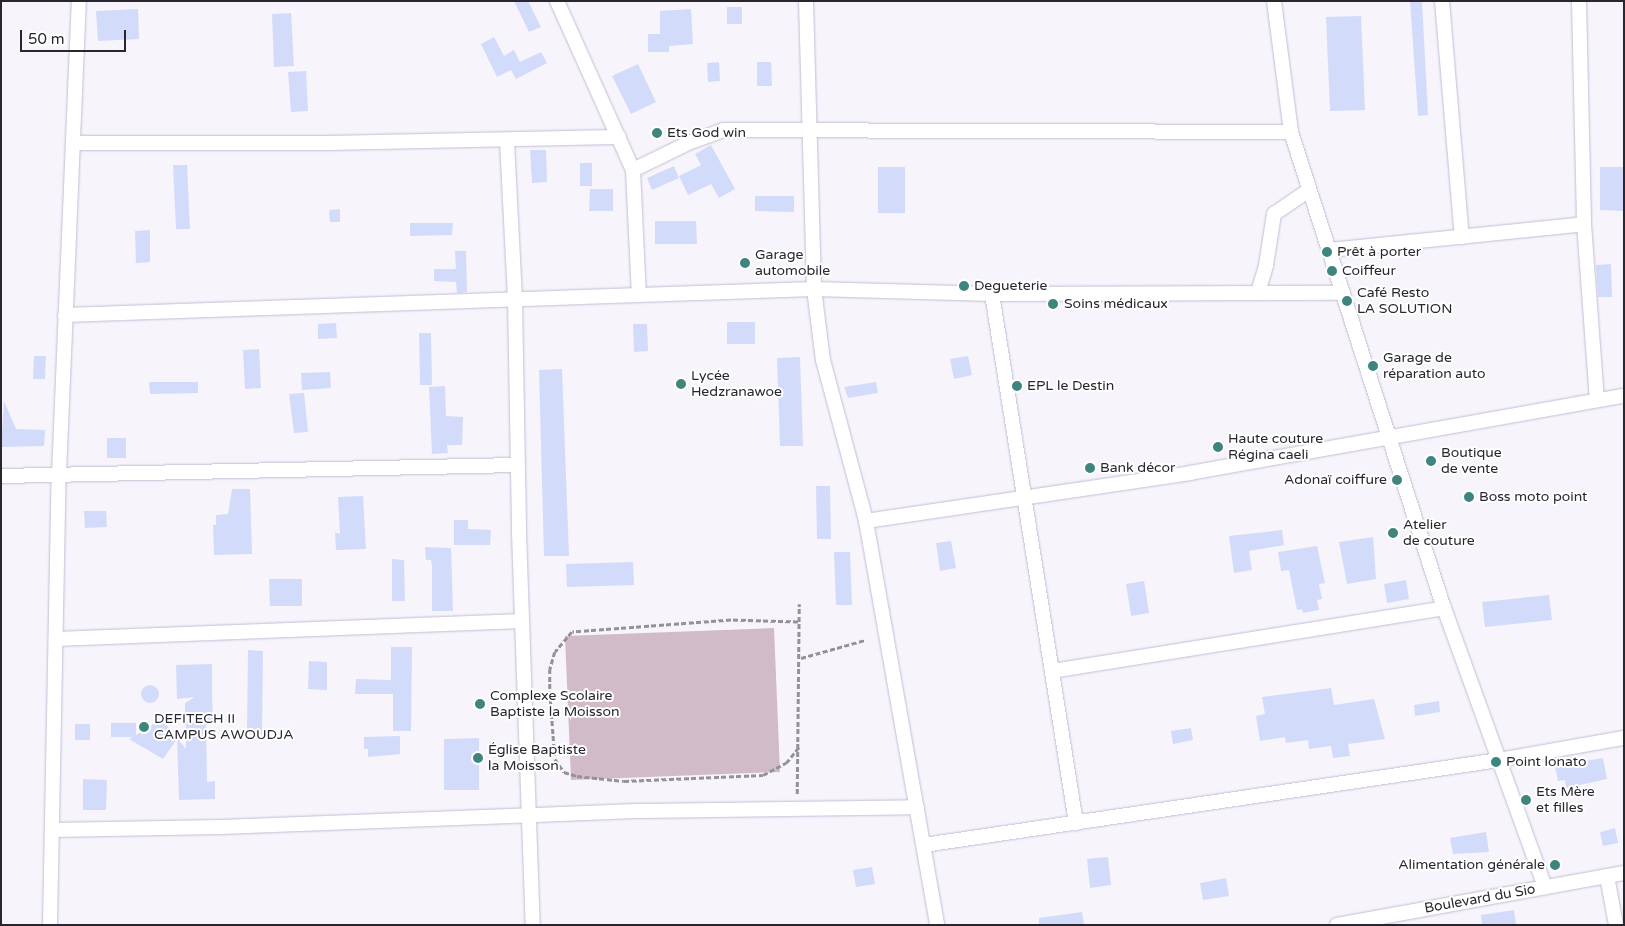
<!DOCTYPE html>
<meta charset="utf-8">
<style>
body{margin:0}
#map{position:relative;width:1625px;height:926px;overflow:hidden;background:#f7f5fb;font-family:"Varela Round",sans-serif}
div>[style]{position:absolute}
.green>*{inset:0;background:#d1bbc8}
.building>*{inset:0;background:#d3dbfb}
.round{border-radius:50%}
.path>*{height:2.5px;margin-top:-1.25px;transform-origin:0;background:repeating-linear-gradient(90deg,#939199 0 5px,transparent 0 7.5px)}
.roads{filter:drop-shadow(0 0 1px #c3bcd6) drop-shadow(0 0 1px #c3bcd6)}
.minor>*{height:14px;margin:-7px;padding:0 7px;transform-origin:7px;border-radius:7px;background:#fff}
.dots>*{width:14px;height:14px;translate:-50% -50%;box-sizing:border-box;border:2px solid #fff;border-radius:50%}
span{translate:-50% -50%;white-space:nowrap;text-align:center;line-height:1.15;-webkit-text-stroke:4px #fff;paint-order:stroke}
.poi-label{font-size:14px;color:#292630}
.left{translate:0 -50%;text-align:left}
.right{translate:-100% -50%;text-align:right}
.street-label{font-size:14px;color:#292630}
.frame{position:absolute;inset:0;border:2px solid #292630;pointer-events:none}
.scale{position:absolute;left:20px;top:30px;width:106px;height:22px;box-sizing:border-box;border:2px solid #292630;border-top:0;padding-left:6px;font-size:15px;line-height:18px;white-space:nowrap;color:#292630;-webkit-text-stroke:4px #fff;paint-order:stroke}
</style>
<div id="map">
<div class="green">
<div style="clip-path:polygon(774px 628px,780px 772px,571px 780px,565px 636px)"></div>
</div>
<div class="building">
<div style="clip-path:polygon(514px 1px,528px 1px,541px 27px,529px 32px)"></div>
<div style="clip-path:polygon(1410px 1px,1422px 1px,1428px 115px,1418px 116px)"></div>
<div style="clip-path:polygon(727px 7px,742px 7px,742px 24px,727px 24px)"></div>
<div style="clip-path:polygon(138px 9px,139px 39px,98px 41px,96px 11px)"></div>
<div style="clip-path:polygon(691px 9px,693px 44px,669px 46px,669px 52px,648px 52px,648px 34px,660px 34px,660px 11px)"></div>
<div style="clip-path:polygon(291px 13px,294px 66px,274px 67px,272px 14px)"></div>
<div style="clip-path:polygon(1361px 16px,1365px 110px,1330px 111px,1326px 17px)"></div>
<div style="clip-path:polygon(494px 37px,504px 56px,514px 50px,520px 62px,541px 52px,547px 63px,516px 79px,511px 70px,497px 77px,481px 44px)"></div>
<div style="clip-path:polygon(719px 62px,720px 81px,708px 82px,707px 63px)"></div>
<div style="clip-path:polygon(757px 62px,771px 62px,772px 86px,757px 86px)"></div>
<div style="clip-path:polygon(638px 64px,656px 102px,631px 114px,612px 76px)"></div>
<div style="clip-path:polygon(306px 71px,308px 111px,291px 112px,288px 72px)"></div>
<div style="clip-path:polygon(711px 145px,735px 189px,719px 198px,711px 184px,688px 195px,679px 176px,701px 165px,695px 154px)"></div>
<div style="clip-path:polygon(530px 150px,546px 150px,547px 182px,532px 183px)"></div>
<div style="clip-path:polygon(580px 163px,592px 163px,592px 186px,580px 186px)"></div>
<div style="clip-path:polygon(173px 165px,187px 165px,190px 229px,176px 229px)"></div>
<div style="clip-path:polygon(674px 166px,679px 178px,652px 190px,647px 178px)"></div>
<div style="clip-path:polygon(878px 167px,905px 167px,905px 213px,878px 213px)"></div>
<div style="clip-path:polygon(1600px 167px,1624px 167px,1624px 211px,1600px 210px)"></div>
<div style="clip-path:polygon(590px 189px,613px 189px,613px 211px,589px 211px)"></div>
<div style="clip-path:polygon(755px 196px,794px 196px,794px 212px,755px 211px)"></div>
<div style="clip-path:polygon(340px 209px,340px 222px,330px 222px,329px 210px)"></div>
<div style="clip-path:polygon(655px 221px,696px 221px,697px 244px,655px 244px)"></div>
<div style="clip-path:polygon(410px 223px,453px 223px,452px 235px,410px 236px)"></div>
<div style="clip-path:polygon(150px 230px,150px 262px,136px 263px,135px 231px)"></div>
<div style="clip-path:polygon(455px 251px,466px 251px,467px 292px,457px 293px,456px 282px,434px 281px,434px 269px,456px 269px)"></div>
<div style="clip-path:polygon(1611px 264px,1612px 297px,1598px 297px,1596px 265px)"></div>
<div style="clip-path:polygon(727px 322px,755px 322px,755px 344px,727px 344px)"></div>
<div style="clip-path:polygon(336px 323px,337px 338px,318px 339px,318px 324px)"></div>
<div style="clip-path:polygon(633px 324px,647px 324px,648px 351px,634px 352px)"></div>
<div style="clip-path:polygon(419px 333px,431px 333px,432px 385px,420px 385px)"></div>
<div style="clip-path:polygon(259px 349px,261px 388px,245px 389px,243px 350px)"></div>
<div style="clip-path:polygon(34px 356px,46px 356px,45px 379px,33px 379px)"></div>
<div style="clip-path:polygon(968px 356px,972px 375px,954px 379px,950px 359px)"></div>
<div style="clip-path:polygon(800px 357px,803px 446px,780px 446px,777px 358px)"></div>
<div style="clip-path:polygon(562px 369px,569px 556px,544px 556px,539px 370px)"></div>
<div style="clip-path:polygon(330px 372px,331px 388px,302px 390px,301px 373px)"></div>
<div style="clip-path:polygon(149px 382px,198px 382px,198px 393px,150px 394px)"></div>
<div style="clip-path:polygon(876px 382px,878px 393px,848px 398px,844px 387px)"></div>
<div style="clip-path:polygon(445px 386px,446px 416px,463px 417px,462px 445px,447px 445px,448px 453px,432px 454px,429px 387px)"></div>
<div style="clip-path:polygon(304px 393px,308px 432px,294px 433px,289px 394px)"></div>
<div style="clip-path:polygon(4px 401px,16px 429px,45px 430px,44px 446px,1px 447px)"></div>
<div style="clip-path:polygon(107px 438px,126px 438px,126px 458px,107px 458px)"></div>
<div style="clip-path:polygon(816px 486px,830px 486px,831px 539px,817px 539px)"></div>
<div style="clip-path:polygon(232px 489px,250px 489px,252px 554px,214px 555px,213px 525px,216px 525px,216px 515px,228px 514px)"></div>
<div style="clip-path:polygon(363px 496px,366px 549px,336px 550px,335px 532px,340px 534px,338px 497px)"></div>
<div style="clip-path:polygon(84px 511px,106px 511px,107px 527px,85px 528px)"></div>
<div style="clip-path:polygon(454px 520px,468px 520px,468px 529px,491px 530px,490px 545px,454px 545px)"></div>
<div style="clip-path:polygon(1282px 530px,1284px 545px,1249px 551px,1252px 570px,1234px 573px,1229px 536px)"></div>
<div style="clip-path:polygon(1373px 537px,1376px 579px,1347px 584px,1339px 542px)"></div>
<div style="clip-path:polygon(951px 541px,956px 568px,940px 571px,936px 543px)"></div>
<div style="clip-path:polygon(1317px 546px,1325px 583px,1319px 584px,1322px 599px,1317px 600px,1319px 610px,1303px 613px,1302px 609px,1297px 610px,1289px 570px,1281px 571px,1278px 552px)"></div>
<div style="clip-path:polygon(425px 547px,451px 548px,453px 611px,432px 611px,432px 565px,431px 560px,426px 560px)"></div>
<div style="clip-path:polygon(834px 552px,850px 552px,852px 605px,836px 605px)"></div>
<div style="clip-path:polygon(392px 559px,404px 560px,405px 601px,392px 601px)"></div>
<div style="clip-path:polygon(633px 562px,634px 585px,567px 587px,566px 564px)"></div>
<div style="clip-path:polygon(269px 579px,302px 579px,302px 606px,270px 606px)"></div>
<div style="clip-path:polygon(1406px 580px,1409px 599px,1387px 603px,1384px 584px)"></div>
<div style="clip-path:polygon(1144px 581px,1149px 613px,1131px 616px,1126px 584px)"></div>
<div style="clip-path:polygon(1549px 595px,1552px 620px,1485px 627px,1482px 602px)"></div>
<div style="clip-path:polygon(391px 647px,412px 647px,411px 731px,393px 731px,393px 694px,355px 694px,356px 679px,391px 680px)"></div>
<div style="clip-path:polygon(248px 650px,263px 651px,262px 734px,247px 734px)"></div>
<div style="clip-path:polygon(309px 661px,327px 662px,327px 690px,308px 689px)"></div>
<div style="clip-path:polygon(212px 664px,212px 694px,213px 724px,185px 715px,185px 703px,195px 697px,177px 699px,176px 665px)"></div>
<div class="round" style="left:141px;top:685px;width:18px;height:18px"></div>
<div style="clip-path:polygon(1331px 688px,1334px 705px,1374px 699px,1385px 739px,1348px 744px,1350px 756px,1333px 758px,1331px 746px,1309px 749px,1308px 740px,1286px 743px,1285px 737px,1260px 741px,1256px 716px,1265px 714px,1262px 697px)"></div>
<div style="clip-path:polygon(1439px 701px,1440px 712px,1415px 716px,1414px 705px)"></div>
<div style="clip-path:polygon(186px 722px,206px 722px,207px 782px,215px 781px,215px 799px,179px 800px,177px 739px,163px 759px,129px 739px,133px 737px,111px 737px,111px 723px,136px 723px,136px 735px,155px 723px,165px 723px,186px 749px)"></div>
<div style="clip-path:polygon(75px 724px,90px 724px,90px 740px,75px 740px)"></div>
<div style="clip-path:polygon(1191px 728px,1193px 740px,1173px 744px,1171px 731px)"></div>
<div style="clip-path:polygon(400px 736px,400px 754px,368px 757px,368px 749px,364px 749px,364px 737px)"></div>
<div style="clip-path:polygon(479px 738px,479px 790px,444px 790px,444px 739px)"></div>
<div style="clip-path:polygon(1603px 758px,1607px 779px,1566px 788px,1565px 780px,1558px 781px,1555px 766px)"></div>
<div style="clip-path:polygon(83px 779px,107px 780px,106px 810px,83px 810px)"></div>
<div style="clip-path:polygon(1615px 828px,1618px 843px,1603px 846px,1600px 832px)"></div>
<div style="clip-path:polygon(1486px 832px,1489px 852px,1453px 854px,1450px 838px)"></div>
<div style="clip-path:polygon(1108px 857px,1111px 885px,1090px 888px,1087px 859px)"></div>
<div style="clip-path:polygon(872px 867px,875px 884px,856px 887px,853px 870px)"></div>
<div style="clip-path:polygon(1226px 878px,1229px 896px,1203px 900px,1200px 883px)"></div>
<div style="clip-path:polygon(1514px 910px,1516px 925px,1482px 925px,1481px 915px)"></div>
<div style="clip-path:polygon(1082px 912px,1084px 925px,1039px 925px,1039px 918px)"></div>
</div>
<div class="path">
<div style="left:798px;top:622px;width:67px;rotate:-178.3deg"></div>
<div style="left:731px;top:620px;width:159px;rotate:175.7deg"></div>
<div style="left:572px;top:632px;width:26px;rotate:130deg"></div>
<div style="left:555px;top:652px;width:18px;rotate:106deg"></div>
<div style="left:550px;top:669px;width:22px;rotate:90deg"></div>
<div style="left:550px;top:691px;width:68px;rotate:85.8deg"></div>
<div style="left:555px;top:759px;width:16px;rotate:55deg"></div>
<div style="left:564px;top:772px;width:14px;rotate:17deg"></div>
<div style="left:577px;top:776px;width:47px;rotate:6.1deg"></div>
<div style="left:624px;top:781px;width:139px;rotate:-2.5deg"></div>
<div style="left:763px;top:775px;width:26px;rotate:-28deg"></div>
<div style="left:786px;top:763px;width:21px;rotate:-51deg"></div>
<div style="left:801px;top:658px;width:66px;rotate:-15.7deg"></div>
<div style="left:797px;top:794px;width:190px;rotate:-89.4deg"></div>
</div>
<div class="roads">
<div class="minor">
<div style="left:557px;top:1px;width:185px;rotate:65.8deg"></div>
<div style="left:633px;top:170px;width:125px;rotate:87.3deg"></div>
<div style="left:806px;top:1px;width:288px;rotate:88.4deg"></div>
<div style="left:814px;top:289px;width:72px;rotate:82.8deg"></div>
<div style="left:823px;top:360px;width:167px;rotate:75deg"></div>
<div style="left:866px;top:521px;width:410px;rotate:80deg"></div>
<div style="left:1274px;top:1px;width:132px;rotate:82.6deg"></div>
<div style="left:1291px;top:132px;width:500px;rotate:72.2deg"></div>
<div style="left:1444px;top:608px;width:297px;rotate:70.1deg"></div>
<div style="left:1442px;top:1px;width:237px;rotate:85.2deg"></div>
<div style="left:1579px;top:1px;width:223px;rotate:88.7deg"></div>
<div style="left:1584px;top:224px;width:176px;rotate:85.8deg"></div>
<div style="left:507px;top:141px;width:158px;rotate:87.1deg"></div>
<div style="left:515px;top:299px;width:234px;rotate:89deg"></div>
<div style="left:519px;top:533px;width:392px;rotate:88deg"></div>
<div style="left:73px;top:143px;width:256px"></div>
<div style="left:329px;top:143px;width:290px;rotate:-1.2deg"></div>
<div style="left:633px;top:170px;width:61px;rotate:-26.1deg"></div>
<div style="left:688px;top:143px;width:37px;rotate:-20deg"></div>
<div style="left:723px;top:130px;width:568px;rotate:0.2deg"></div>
<div style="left:1330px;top:250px;width:255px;rotate:-5.8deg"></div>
<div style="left:1258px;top:292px;width:28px;rotate:-73deg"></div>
<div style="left:1266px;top:265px;width:52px;rotate:-81.1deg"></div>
<div style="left:1274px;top:214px;width:42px;rotate:-34.4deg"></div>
<div style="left:992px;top:294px;width:536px;rotate:80.98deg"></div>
<div style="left:65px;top:315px;width:749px;rotate:-1.99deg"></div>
<div style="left:814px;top:289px;width:178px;rotate:1.6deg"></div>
<div style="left:992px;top:294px;width:351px;rotate:-0.2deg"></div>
<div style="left:1px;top:476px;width:516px;rotate:-1.22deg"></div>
<div style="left:866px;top:521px;width:328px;rotate:-8.4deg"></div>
<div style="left:1190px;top:473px;width:441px;rotate:-10.1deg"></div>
<div style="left:56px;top:639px;width:466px;rotate:-2.2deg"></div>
<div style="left:1052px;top:671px;width:397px;rotate:-9.1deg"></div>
<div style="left:52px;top:830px;width:169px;rotate:-1deg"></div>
<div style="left:221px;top:827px;width:421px;rotate:-2.2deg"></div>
<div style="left:642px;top:811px;width:275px;rotate:-0.8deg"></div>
<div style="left:924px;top:845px;width:581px;rotate:-8.41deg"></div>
<div style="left:1499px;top:760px;width:127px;rotate:-10deg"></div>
<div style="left:1607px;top:876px;width:50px;rotate:79.6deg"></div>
<div style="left:50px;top:925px;width:451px;rotate:-88.9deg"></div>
<div style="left:59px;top:474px;width:473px;rotate:-87.6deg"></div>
<div style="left:1337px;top:925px;width:292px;rotate:-10.3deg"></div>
</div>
</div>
<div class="dots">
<div style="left:657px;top:133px;background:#3e857e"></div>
<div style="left:1327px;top:252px;background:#3e857e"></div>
<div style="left:745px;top:263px;background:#3e857e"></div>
<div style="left:1332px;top:271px;background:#3e857e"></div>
<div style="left:964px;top:286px;background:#3e857e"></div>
<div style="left:1347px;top:301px;background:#3e857e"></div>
<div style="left:1053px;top:304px;background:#3e857e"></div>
<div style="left:1373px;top:366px;background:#3e857e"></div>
<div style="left:681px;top:384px;background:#3e857e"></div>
<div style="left:1017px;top:386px;background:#3e857e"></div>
<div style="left:1218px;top:447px;background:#3e857e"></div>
<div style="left:1431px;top:461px;background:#3e857e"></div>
<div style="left:1090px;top:468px;background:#3e857e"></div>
<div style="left:1397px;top:480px;background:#3e857e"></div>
<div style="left:1469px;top:497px;background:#3e857e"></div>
<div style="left:1393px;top:533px;background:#3e857e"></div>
<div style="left:480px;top:704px;background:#3e857e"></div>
<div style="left:144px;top:727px;background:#3e857e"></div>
<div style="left:478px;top:758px;background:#3e857e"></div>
<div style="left:1496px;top:762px;background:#3e857e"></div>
<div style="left:1526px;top:800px;background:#3e857e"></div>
<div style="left:1555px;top:865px;background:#3e857e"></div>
</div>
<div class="poi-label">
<span class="left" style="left:667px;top:133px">Ets God win</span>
<span class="left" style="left:1337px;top:252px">Prêt à porter</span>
<span class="left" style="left:755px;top:263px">Garage<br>automobile</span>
<span class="left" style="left:1342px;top:271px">Coiffeur</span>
<span class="left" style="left:974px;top:286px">Degueterie</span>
<span class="left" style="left:1357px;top:301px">Café Resto<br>LA SOLUTION</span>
<span class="left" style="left:1064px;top:304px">Soins médicaux</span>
<span class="left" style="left:1383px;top:366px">Garage de<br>réparation auto</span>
<span class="left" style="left:691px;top:384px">Lycée<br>Hedzranawoe</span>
<span class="left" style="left:1027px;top:386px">EPL le Destin</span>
<span class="left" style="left:1228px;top:447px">Haute couture<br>Régina caeli</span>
<span class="left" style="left:1441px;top:461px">Boutique<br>de vente</span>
<span class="left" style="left:1100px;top:468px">Bank décor</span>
<span class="right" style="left:1387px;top:480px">Adonaï coiffure</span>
<span class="left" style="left:1479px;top:497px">Boss moto point</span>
<span class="left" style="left:1403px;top:533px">Atelier<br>de couture</span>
<span class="left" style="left:490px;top:704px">Complexe Scolaire<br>Baptiste la Moisson</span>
<span class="left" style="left:154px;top:727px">DEFITECH II<br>CAMPUS AWOUDJA</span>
<span class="left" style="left:488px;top:758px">Église Baptiste<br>la Moisson</span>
<span class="left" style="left:1506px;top:762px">Point lonato</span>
<span class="left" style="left:1536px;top:800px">Ets Mère<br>et filles</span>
<span class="right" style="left:1545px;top:865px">Alimentation générale</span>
</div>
<div class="street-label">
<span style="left:1480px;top:899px;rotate:-10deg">Boulevard du Sio</span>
</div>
<div class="frame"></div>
<div class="scale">50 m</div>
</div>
